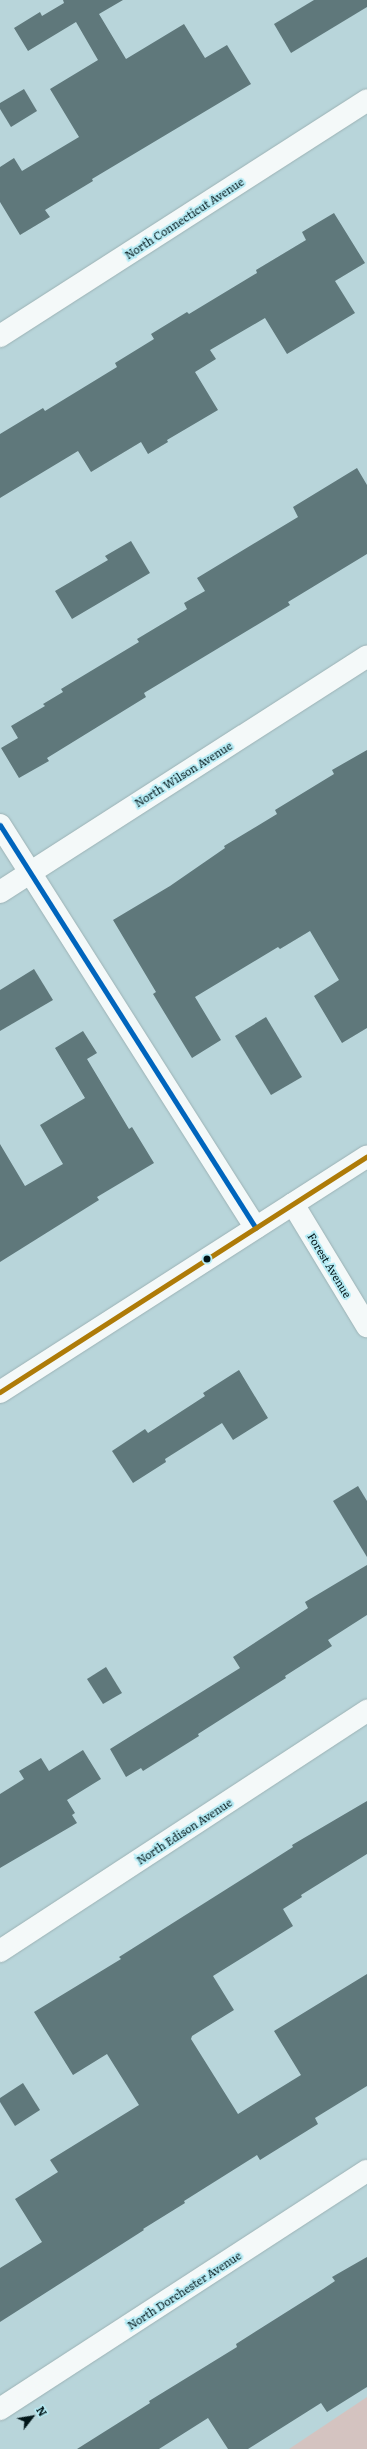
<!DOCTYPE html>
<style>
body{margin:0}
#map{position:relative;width:367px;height:2449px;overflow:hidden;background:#b8d5da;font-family:Literata,serif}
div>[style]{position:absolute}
.green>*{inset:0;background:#d4c3c0}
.building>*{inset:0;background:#5f787b}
.roads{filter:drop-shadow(0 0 1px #9cb2b5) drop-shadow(0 0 1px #9cb2b5)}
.minor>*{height:22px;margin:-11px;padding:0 11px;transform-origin:11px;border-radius:11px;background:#f4f9f9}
.bus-1>*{height:5px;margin:-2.5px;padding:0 2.5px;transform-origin:2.5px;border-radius:2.5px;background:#0065bd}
.bus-2>*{height:5px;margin:-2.5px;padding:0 2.5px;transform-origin:2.5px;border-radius:2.5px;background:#ae7b08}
.dots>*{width:11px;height:11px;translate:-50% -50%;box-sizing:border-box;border:2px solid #b7ecf5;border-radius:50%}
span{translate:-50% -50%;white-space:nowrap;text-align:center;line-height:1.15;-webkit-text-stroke:4px #b7ecf5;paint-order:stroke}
.street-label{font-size:11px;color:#021619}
.north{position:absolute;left:12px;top:2397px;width:40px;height:40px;-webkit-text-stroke:3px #b7ecf5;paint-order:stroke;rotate:59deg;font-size:11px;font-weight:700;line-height:16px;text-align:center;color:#021619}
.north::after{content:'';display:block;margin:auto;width:14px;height:18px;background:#021619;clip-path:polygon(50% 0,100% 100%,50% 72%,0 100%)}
</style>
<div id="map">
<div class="green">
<div style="clip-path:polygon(367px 2397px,367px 2449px,289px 2449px)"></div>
</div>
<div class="building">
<div style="clip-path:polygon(63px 0,123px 0,99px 14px,126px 59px,184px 24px,205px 58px,227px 45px,251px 84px,92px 179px,93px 181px,45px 210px,50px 217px,20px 235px,0 202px,0 167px,14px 158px,22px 171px,79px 137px,50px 89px,98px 60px,76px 22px,28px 51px,14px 28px,40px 12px,42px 16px,64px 3px)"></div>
<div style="clip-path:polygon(314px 0,367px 0,367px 7px,291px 53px,274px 24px)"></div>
<div style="clip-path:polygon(24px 89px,37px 111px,11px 127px,0 109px,0 103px)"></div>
<div style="clip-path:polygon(334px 213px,365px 263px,335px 281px,355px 313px,287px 354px,265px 318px,210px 350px,216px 359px,195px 372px,218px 410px,167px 440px,168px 442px,148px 454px,141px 442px,91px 472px,78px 451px,0 498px,0 434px,43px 408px,45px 411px,117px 367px,115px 363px,154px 339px,151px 334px,187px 312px,189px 314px,257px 273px,256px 270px,306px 240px,302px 232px)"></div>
<div style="clip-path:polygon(357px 468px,367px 485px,367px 554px,288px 602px,290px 605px,144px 693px,146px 697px,47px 758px,49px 761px,19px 778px,1px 748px,18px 738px,11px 726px,45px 706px,43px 704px,63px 692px,61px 689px,139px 642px,137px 639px,187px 609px,184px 603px,205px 591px,197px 578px,298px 517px,293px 507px)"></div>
<div style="clip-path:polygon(131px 541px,150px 573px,72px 619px,55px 591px,108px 560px,105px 556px)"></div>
<div style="clip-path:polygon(367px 750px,367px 1028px,342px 1043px,314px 996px,339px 980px,310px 931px,280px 949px,278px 947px,195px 997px,221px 1040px,192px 1058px,153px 994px,156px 992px,113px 920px,170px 886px,225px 848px,224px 846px,277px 814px,275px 810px,334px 774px,332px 770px)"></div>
<div style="clip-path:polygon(34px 969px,53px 1000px,0 1031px,0 990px)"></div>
<div style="clip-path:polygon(266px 1017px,302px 1077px,271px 1095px,235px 1036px)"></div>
<div style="clip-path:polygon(83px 1031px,97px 1053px,87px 1059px,129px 1129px,132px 1127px,154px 1163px,97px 1197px,99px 1200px,0 1262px,0 1144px,25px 1186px,63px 1164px,40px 1125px,85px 1098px,55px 1048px)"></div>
<div style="clip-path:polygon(239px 1370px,268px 1418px,233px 1440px,222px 1423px,165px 1459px,166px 1462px,133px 1483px,112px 1451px,145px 1429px,148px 1433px,205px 1396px,203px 1393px)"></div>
<div style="clip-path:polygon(358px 1486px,367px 1501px,367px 1557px,333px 1501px)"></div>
<div style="clip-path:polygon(367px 1565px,367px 1615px,328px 1640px,332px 1646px,285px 1676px,286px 1678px,198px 1734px,199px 1736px,143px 1771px,141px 1768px,126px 1777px,110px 1749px,240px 1668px,233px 1657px,308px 1608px,305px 1602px)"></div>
<div style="clip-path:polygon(106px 1667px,122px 1693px,103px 1704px,87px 1679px)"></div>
<div style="clip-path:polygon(83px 1750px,101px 1779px,67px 1800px,75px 1813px,72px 1815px,77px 1823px,0 1868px,0 1794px,24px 1779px,19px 1771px,41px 1758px,49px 1771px)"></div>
<div style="clip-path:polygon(367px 1801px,367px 1854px,301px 1895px,302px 1897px,283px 1909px,293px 1926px,213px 1976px,234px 2010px,192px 2036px,191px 2039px,238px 2114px,301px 2075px,274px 2031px,367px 1974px,367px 2086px,315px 2118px,318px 2124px,260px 2160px,257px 2155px,184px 2201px,185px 2203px,143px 2229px,144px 2230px,0 2322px,0 2268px,42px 2242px,15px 2199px,58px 2172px,50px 2160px,139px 2105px,107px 2054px,73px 2075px,34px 2012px,121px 1959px,119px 1957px,293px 1847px,292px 1845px)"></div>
<div style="clip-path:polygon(23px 2083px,40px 2110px,15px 2126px,0 2102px,0 2098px)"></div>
<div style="clip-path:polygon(367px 2257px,367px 2387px,327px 2412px,321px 2403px,248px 2449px,228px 2449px,208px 2418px,159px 2449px,77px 2449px,150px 2403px,149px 2401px,237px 2347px,236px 2344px,323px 2289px,335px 2281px,332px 2277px)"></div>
</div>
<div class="roads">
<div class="minor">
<div style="left:0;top:336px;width:436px;rotate:-32.7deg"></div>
<div style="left:0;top:825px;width:477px;rotate:57.6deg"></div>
<div style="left:0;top:892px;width:436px;rotate:-32.7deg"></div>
<div style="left:293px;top:1204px;width:143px;rotate:58.8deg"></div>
<div style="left:0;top:1392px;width:436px;rotate:-32.7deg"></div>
<div style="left:0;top:1951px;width:439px;rotate:-33.2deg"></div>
<div style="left:0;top:2409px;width:437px;rotate:-33deg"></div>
</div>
</div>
<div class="bus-1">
<div style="left:0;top:825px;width:477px;rotate:57.6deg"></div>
</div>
<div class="bus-2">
<div style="left:0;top:1392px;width:436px;rotate:-32.7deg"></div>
</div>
<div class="dots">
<div style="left:207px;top:1259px;background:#021619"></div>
</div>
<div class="street-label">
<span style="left:184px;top:218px;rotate:-33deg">North Connecticut Avenue</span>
<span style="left:183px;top:774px;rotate:-32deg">North Wilson Avenue</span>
<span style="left:330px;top:1265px;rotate:59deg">Forest Avenue</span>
<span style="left:184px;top:1831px;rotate:-33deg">North Edison Avenue</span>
<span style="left:184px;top:2290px;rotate:-33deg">North Dorchester Avenue</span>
</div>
<div class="north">N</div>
</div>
